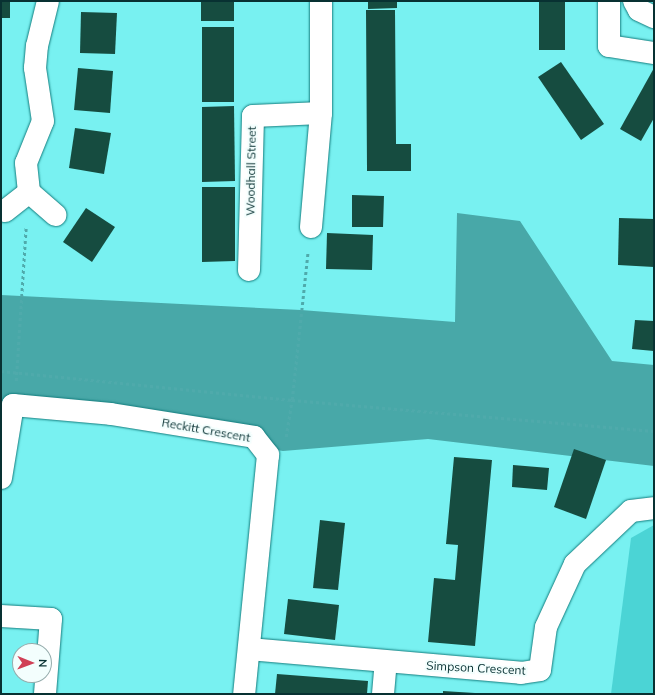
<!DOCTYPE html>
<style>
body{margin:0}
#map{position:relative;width:655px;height:695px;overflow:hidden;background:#78f1f1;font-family:Mulish,sans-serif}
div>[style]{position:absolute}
.green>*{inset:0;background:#4bd4d5}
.forest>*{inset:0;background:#48a8a8}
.building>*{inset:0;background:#164c40}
.path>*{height:2.5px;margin-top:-1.25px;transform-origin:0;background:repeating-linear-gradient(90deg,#4faaab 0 3px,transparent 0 6px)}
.roads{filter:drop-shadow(0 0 1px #147d7e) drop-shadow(0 0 1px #147d7e)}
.minor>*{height:22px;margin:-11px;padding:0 11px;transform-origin:11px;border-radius:11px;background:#fff}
span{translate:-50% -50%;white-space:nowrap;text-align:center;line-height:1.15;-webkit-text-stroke:4px #f3fefd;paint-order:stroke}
.street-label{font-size:12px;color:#083132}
.frame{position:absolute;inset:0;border:2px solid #083132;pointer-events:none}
.north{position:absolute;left:12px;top:643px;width:40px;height:40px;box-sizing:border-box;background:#f3fefd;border:1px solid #95acac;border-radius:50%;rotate:91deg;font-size:11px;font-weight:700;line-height:16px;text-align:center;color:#083132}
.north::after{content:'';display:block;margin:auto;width:14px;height:18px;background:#d04056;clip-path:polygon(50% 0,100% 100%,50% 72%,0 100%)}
</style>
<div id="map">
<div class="green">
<div style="clip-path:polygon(654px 525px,654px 694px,611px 694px,631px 538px)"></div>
</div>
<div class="forest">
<div style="clip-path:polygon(457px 213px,520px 221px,612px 361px,654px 365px,654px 466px,428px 439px,283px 451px,1px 405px,1px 295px,301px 310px,455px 322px)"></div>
</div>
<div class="building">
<div style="clip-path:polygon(1px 1px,10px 1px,10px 18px,1px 18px)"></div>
<div style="clip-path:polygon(201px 1px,234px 1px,234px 21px,201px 21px)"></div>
<div style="clip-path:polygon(368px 1px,397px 1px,397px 8px,368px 9px)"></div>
<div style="clip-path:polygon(539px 1px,565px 1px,565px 50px,539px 50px)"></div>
<div style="clip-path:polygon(366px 10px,395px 10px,396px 144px,411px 144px,411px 171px,367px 171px)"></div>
<div style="clip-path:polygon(81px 12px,117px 13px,115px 54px,80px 53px)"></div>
<div style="clip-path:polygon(202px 27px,234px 27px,234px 102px,202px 102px)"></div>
<div style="clip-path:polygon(561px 62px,604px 124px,581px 140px,538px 77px)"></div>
<div style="clip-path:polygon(78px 68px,113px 71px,110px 113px,74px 110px)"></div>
<div style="clip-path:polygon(654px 68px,654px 118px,641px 141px,620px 129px)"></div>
<div style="clip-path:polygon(234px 106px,235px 181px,202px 182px,202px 107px)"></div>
<div style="clip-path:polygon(75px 128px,111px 133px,104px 174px,69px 168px)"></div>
<div style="clip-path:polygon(202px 187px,235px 187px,235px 261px,202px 262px)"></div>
<div style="clip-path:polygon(352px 195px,384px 196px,383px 227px,352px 227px)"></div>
<div style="clip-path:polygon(86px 208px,115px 227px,92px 262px,63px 242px)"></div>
<div style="clip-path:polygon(619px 218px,654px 219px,654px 267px,618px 265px)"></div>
<div style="clip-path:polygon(327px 233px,373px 235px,372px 270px,326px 269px)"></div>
<div style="clip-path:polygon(635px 320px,654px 321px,654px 351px,632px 349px)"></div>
<div style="clip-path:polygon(574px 449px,606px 460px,586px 519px,554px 507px)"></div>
<div style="clip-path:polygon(454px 457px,492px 460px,475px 646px,428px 642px,434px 578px,455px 580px,458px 545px,446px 544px)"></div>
<div style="clip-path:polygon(513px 465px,549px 468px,547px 490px,512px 487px)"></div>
<div style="clip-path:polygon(320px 520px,345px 523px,338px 590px,313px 588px)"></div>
<div style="clip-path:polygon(288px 599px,339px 605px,335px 640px,284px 634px)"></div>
<div style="clip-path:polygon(277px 674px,368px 681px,367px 694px,275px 694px)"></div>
<div style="clip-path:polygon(443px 691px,475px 693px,475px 694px,443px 694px)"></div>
</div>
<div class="path">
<div style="left:1px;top:371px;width:292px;rotate:5.7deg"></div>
<div style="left:292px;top:400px;width:363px;rotate:4.9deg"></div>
<div style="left:16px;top:381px;width:154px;rotate:-86.3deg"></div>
<div style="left:286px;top:437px;width:37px;rotate:-81deg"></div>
<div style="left:292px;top:400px;width:150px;rotate:-83.9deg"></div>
</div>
<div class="roads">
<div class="minor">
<div style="left:609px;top:1px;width:45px;rotate:90deg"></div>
<div style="left:609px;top:46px;width:46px;rotate:8.8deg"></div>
<div style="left:634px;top:1px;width:10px;rotate:61deg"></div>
<div style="left:639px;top:10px;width:17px;rotate:25deg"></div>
<div style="left:29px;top:192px;width:29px;rotate:-96deg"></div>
<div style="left:26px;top:163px;width:45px;rotate:-68deg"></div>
<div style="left:43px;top:121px;width:54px;rotate:-98.6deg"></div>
<div style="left:35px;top:68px;width:22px;rotate:-85deg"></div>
<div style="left:37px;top:46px;width:46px;rotate:-76.3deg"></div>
<div style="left:5px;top:211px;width:31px;rotate:-38deg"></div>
<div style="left:29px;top:192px;width:35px;rotate:41deg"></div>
<div style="left:311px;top:227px;width:114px;rotate:-85deg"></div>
<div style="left:321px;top:113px;width:112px;rotate:-90deg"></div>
<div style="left:249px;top:270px;width:154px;rotate:-88.5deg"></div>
<div style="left:253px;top:116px;width:68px;rotate:-2.5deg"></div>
<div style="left:1px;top:478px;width:74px;rotate:-80.7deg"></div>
<div style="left:13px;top:405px;width:98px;rotate:5.2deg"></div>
<div style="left:111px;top:414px;width:145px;rotate:9.1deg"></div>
<div style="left:254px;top:437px;width:23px;rotate:52deg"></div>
<div style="left:268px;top:455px;width:240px;rotate:95.7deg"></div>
<div style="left:1px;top:616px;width:50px;rotate:3.4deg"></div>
<div style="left:51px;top:619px;width:75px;rotate:94.6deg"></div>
<div style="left:249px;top:649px;width:273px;rotate:5deg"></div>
<div style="left:521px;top:673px;width:19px;rotate:-9deg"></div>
<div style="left:540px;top:670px;width:43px;rotate:-82.1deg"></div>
<div style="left:546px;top:627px;width:69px;rotate:-65.3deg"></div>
<div style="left:575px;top:564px;width:77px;rotate:-43.4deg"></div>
<div style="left:631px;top:511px;width:23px;rotate:-7deg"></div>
<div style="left:383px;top:694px;width:32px;rotate:-85deg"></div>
</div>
</div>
<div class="street-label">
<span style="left:251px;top:171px;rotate:-89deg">Woodhall Street</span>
<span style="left:206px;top:430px;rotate:10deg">Reckitt Crescent</span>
<span style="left:476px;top:668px;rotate:3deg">Simpson Crescent</span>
</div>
<div class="frame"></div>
<div class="north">N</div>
</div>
